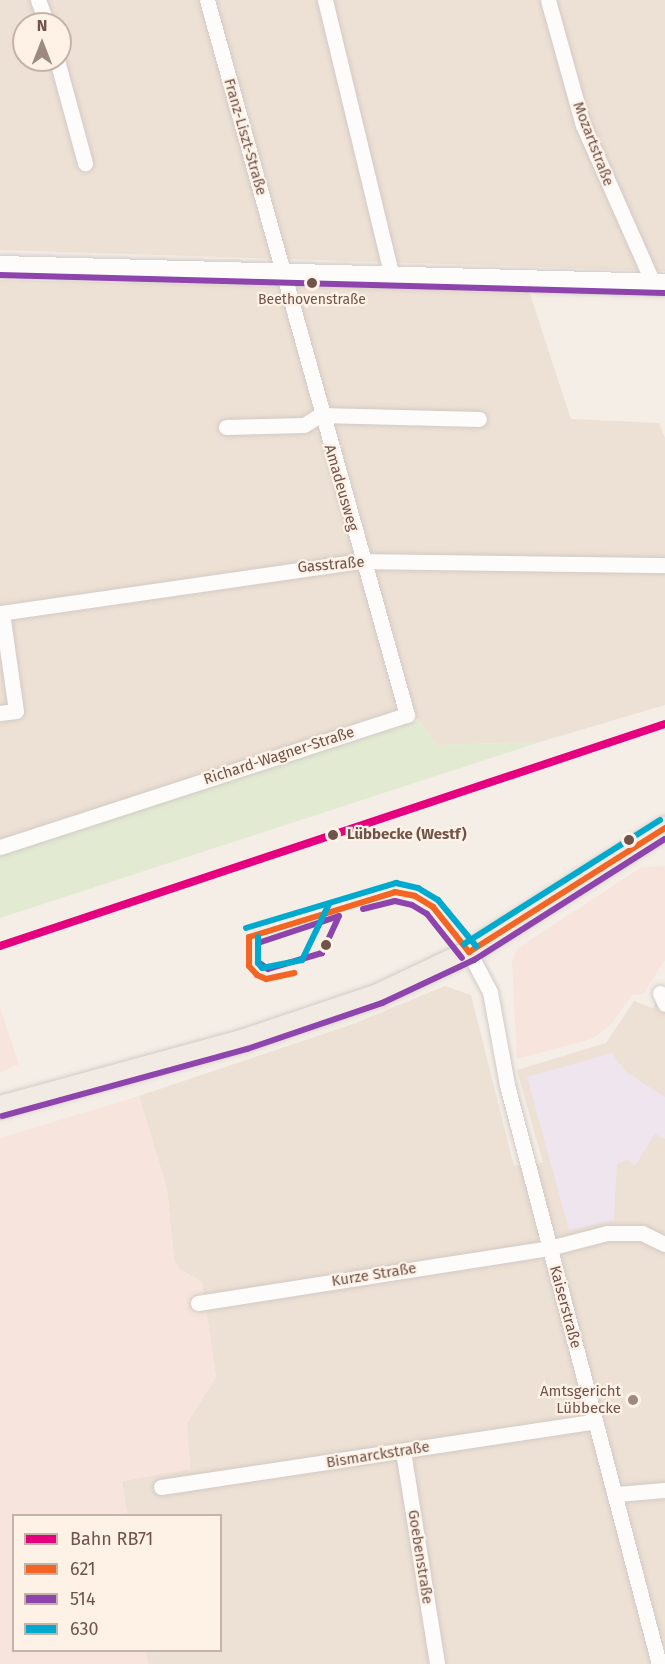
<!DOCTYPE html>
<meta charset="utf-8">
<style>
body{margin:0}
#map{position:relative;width:665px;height:1664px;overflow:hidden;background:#f4eee7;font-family:"Fira Sans",sans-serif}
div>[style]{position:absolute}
.residential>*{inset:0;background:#ede0d4}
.commercial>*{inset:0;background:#f7e4dd}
.education>*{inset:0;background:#efe5ef}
.green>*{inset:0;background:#e2ead2}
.roads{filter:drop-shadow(0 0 2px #d2cac5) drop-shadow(0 0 2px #d2cac5)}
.street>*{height:15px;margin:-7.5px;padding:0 7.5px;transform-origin:7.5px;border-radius:7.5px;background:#fdfcfb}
.secondary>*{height:21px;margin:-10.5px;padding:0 10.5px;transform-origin:10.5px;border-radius:10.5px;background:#fdfcfb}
.primary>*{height:22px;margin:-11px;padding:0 11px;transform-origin:11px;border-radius:11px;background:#f1ebe4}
.bus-1>*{height:6px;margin:-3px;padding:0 3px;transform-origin:3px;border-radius:3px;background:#f26522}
.bus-2>*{height:6px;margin:-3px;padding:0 3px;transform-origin:3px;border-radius:3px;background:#8e44ad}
.bus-3>*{height:6px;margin:-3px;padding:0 3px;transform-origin:3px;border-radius:3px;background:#00a9ce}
.rail-1>*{height:8px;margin:-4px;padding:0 4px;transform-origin:4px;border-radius:4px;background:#e5007d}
.dots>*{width:16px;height:16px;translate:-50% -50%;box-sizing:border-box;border:3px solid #fef2e7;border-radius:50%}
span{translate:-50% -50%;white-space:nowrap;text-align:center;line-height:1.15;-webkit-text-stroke:4.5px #fef2e7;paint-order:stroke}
.bus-label{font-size:14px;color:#70534a}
.street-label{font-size:15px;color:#70534a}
.stop-label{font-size:15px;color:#70534a;font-weight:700}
.left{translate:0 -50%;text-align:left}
.poi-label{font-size:15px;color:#70534a}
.right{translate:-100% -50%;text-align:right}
.legend{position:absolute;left:12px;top:1514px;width:210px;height:138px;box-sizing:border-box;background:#fef2e7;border:2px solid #c5b2a8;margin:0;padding:8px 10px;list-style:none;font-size:18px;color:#70534a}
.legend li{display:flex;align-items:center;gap:12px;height:30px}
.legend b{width:30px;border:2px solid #c5b2a8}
.north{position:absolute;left:12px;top:12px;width:60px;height:60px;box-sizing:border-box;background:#fef2e7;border:2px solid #c5b2a8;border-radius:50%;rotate:0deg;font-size:16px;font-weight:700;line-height:24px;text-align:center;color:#70534a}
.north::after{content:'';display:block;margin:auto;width:21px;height:27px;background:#9e8981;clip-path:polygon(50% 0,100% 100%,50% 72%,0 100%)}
</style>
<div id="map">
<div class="residential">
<div style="clip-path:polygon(evenodd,0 0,665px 0,665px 271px,0 250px,0 0,24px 24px,60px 24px,60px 60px,24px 60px,24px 24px)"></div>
<div style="clip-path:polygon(0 280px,529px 291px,571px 419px,659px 423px,665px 438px,665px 705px,540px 742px,437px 745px,419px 720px,398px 710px,0 840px)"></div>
<div style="clip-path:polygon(445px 986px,471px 995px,514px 1166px,543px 1163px,517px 1070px,606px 1043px,634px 1001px,653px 1008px,665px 987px,665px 1664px,148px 1664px,146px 1651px,220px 1650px,220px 1516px,127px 1515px,122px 1481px,190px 1469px,187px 1423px,216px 1377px,202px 1282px,179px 1269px,174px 1259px,167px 1189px,139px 1096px,353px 1024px)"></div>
</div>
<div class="commercial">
<div style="clip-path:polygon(665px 866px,665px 960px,643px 994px,632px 995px,609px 1027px,591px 1039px,517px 1059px,512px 960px,517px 949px,640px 868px)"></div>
<div style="clip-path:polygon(0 1007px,19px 1064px,0 1073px)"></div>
<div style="clip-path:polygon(139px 1096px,167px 1189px,174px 1259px,179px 1269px,202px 1282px,216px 1377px,187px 1423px,190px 1469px,122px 1481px,127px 1515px,14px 1516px,14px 1650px,146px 1651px,148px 1664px,0 1664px,0 1138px)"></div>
</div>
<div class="education">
<div style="clip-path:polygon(612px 1053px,626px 1072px,665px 1097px,665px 1139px,655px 1134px,635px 1166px,628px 1160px,617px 1164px,614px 1220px,569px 1230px,527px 1077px)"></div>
</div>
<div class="green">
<div style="clip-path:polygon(419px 720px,437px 745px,540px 742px,0 918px,0 854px)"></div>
</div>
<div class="roads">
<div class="street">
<div style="left:38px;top:0;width:26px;rotate:69deg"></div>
<div style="left:325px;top:0;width:284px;rotate:76.4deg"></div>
<div style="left:548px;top:0;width:130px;rotate:74.4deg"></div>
<div style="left:583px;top:125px;width:173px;rotate:66.1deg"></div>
<div style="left:57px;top:60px;width:107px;rotate:74.8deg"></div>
<div style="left:226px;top:427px;width:78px;rotate:-1.5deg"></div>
<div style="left:304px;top:425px;width:19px;rotate:-32deg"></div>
<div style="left:320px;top:415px;width:159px;rotate:1.4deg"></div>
<div style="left:0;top:613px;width:367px;rotate:-8.2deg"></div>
<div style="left:363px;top:561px;width:302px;rotate:0.8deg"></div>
<div style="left:0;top:713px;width:16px;rotate:-7deg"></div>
<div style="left:16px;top:711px;width:99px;rotate:-98.1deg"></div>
<div style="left:0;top:847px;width:428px;rotate:-18deg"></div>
<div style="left:407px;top:715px;width:742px;rotate:-105.63deg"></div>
<div style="left:469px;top:952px;width:45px;rotate:62.3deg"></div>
<div style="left:490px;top:992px;width:95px;rotate:79.6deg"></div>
<div style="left:507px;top:1085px;width:599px;rotate:75.29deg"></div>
<div style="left:660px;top:993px;width:12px;rotate:66deg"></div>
<div style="left:198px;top:1303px;width:355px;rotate:-8.9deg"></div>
<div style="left:549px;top:1248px;width:60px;rotate:-14.5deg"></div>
<div style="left:607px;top:1233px;width:35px"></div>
<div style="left:642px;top:1233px;width:25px;rotate:26deg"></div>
<div style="left:403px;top:1451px;width:216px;rotate:80.9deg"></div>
<div style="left:161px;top:1487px;width:439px;rotate:-8.6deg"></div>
<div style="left:617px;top:1494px;width:48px;rotate:-4.8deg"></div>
</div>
<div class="secondary">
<div style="left:0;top:266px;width:665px;rotate:1.55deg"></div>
</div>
<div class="primary">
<div style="left:0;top:1107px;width:254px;rotate:-15.3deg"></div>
<div style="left:245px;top:1040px;width:140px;rotate:-18.7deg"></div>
<div style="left:378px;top:995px;width:101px;rotate:-25.3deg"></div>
<div style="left:469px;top:952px;width:232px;rotate:-32.3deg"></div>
</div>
</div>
<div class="bus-1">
<div style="left:249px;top:937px;width:153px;rotate:-17.1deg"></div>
<div style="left:395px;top:892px;width:20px;rotate:11deg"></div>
<div style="left:415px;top:896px;width:21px;rotate:31deg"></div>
<div style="left:433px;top:907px;width:58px;rotate:51.3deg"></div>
<div style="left:249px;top:937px;width:29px;rotate:90deg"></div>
<div style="left:249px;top:966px;width:12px;rotate:48deg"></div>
<div style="left:257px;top:975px;width:10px;rotate:24deg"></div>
<div style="left:266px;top:979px;width:29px;rotate:-12deg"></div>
<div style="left:469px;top:952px;width:232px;rotate:-32.3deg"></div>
</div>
<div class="bus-2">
<div style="left:0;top:275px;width:665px;rotate:1.55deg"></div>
<div style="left:363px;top:909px;width:33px;rotate:-14deg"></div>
<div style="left:395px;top:901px;width:17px;rotate:13deg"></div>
<div style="left:412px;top:905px;width:17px;rotate:31deg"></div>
<div style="left:427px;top:914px;width:56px;rotate:51.5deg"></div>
<div style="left:339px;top:916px;width:41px;rotate:114.7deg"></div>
<div style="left:322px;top:953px;width:56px;rotate:163.5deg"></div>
<div style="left:268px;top:969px;width:12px;rotate:-145deg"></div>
<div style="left:258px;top:962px;width:19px;rotate:-90deg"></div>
<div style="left:258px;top:943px;width:85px;rotate:-18.4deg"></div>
<div style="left:2px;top:1116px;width:254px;rotate:-15.3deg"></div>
<div style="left:247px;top:1049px;width:143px;rotate:-18.8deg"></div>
<div style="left:382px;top:1003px;width:102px;rotate:-25.1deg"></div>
<div style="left:474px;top:960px;width:226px;rotate:-32.4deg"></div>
</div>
<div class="bus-3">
<div style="left:246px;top:928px;width:157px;rotate:-16.7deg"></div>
<div style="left:396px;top:883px;width:23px;rotate:13deg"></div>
<div style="left:418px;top:888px;width:23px;rotate:31deg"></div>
<div style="left:438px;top:900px;width:60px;rotate:50.4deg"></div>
<div style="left:258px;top:937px;width:26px;rotate:90deg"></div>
<div style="left:258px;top:963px;width:6px;rotate:51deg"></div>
<div style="left:262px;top:968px;width:41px;rotate:-11.3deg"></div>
<div style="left:302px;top:960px;width:62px;rotate:-64.3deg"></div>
<div style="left:464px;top:944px;width:232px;rotate:-32.3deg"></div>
</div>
<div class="rail-1">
<div style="left:0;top:946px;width:701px;rotate:-18.46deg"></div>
</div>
<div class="dots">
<div style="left:312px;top:283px;background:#70534a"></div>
<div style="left:333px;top:835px;background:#70534a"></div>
<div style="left:629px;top:840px;background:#70534a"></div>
<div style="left:326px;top:945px;background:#70534a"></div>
<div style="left:633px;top:1400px;background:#9e8981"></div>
</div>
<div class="bus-label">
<span style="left:312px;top:300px">Beethovenstraße</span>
</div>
<div class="street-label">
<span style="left:245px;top:137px;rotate:74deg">Franz-Liszt-Straße</span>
<span style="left:593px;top:144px;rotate:69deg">Mozartstraße</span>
<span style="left:341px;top:488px;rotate:74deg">Amadeusweg</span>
<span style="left:331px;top:565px;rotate:-5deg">Gasstraße</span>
<span style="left:279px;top:756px;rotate:-18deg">Richard-Wagner-Straße</span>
<span style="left:374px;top:1275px;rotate:-9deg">Kurze Straße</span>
<span style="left:565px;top:1307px;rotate:75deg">Kaiserstraße</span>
<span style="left:378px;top:1455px;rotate:-9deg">Bismarckstraße</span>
<span style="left:420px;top:1557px;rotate:81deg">Goebenstraße</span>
</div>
<div class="stop-label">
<span class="left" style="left:347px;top:835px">Lübbecke (Westf)</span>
</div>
<div class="poi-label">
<span class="right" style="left:621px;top:1400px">Amtsgericht<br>Lübbecke</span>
</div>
<ul class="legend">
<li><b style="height:8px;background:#e5007d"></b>Bahn RB71</li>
<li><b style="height:8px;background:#f26522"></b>621</li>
<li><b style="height:8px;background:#8e44ad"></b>514</li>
<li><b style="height:8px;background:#00a9ce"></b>630</li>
</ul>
<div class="north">N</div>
</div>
